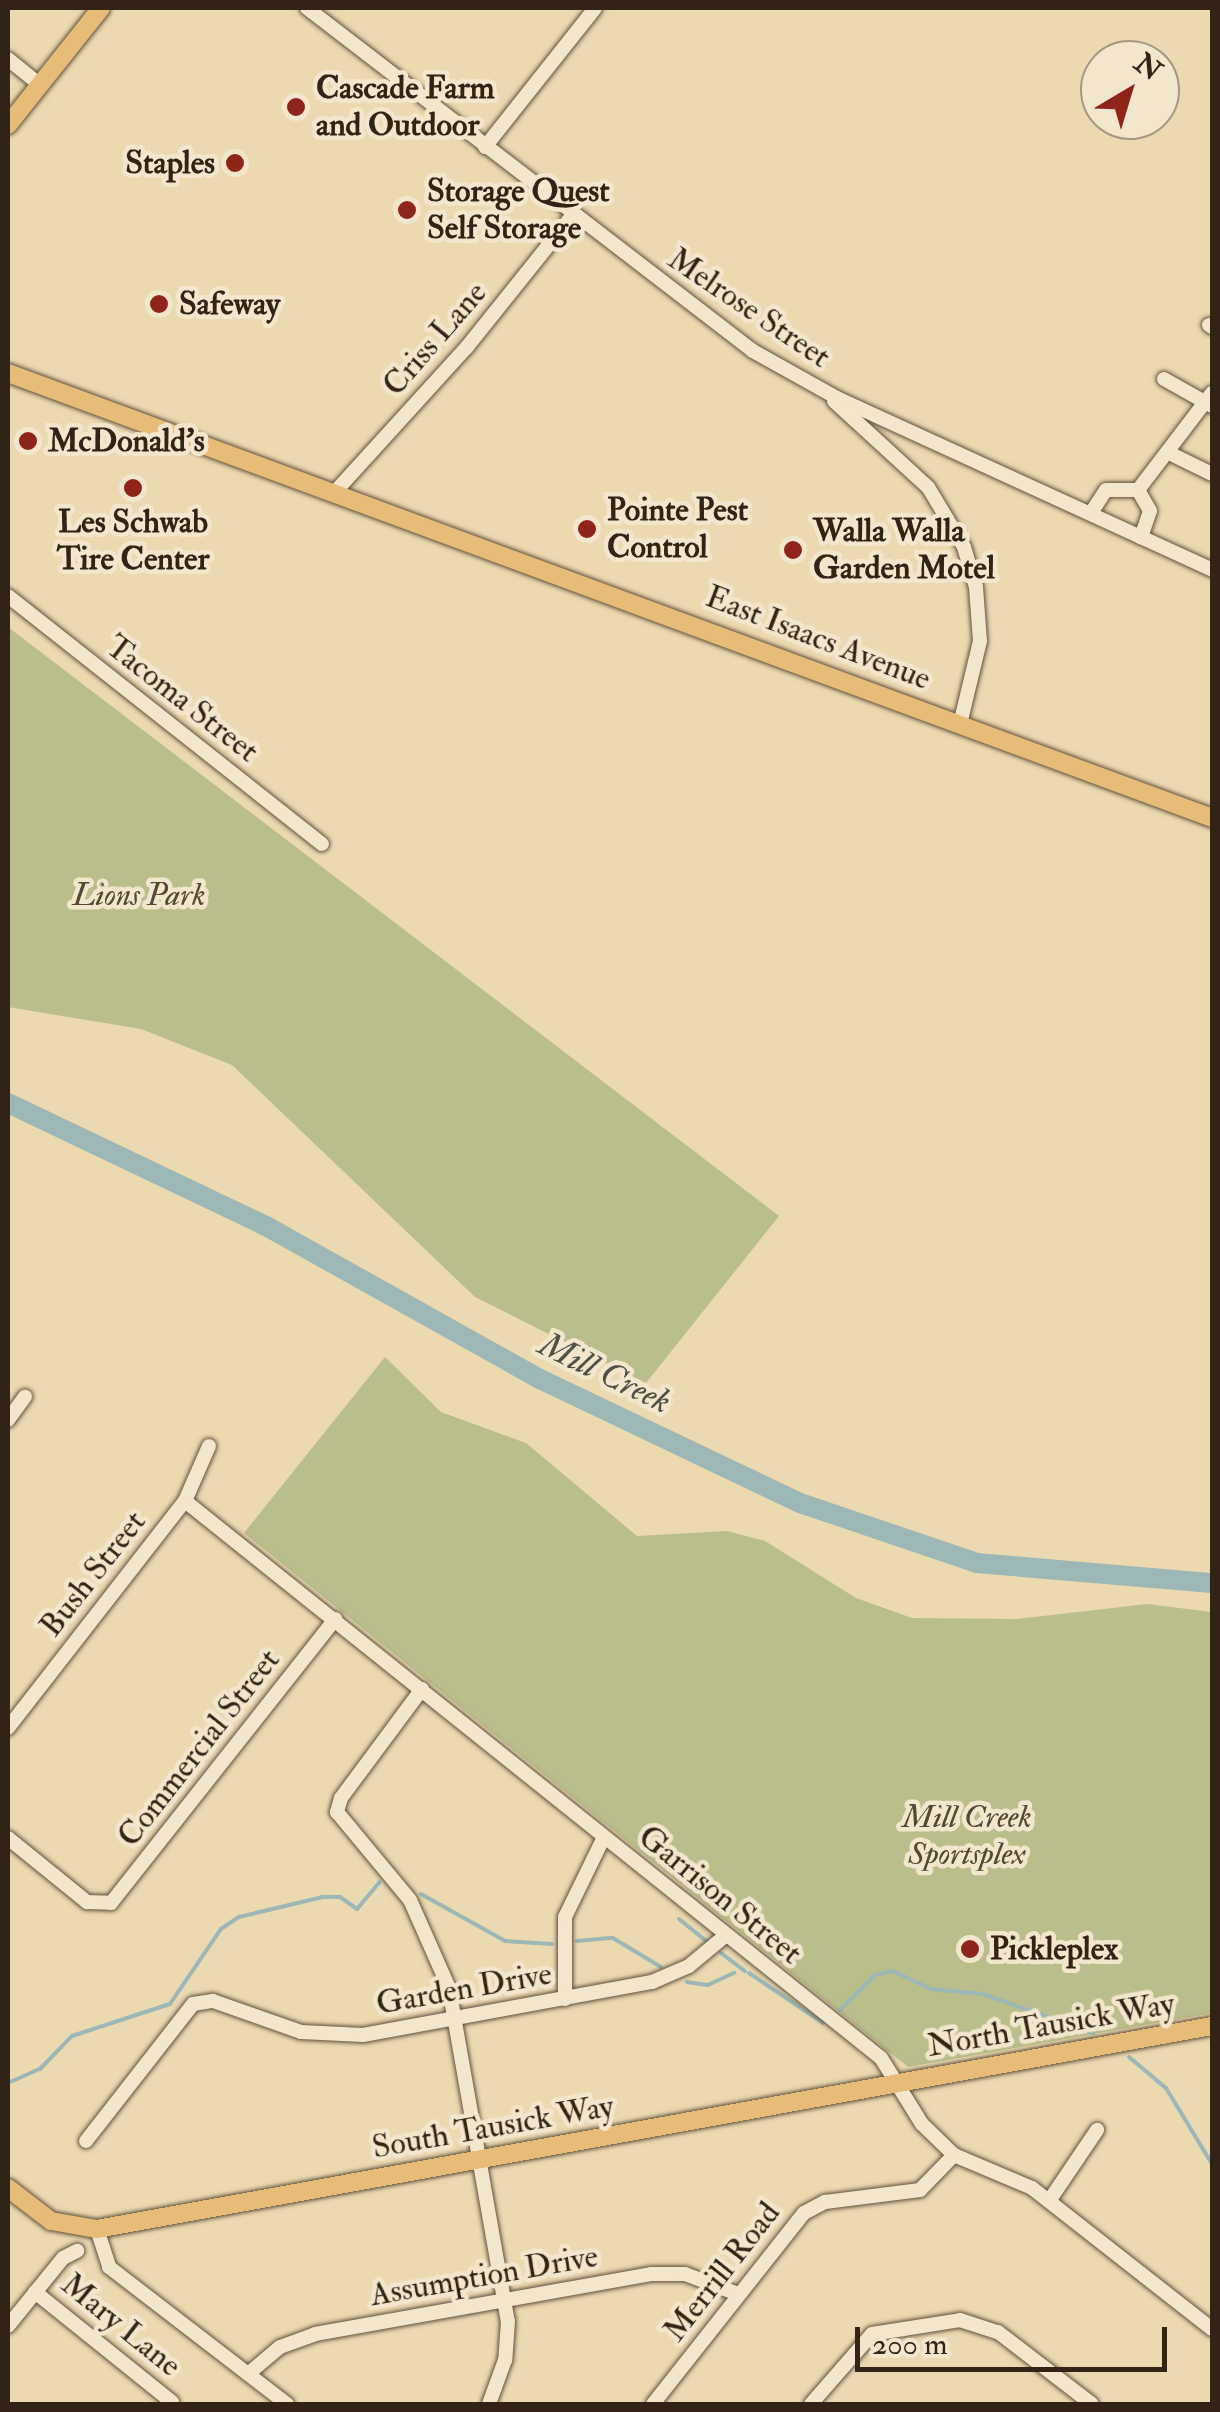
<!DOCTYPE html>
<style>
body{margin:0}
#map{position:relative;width:1220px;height:2412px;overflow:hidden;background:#ebd9b0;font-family:"IM FELL Double Pica",serif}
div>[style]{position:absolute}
.green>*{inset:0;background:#babe8a}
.stream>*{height:4px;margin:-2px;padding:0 2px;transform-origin:2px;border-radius:2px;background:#9cb7b6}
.river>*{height:20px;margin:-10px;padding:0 10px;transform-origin:10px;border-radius:10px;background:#9cb7b6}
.roads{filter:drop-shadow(0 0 2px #60513c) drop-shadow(0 0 2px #60513c)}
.minor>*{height:14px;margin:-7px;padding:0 7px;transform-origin:7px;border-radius:7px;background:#f2e6cc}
.major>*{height:18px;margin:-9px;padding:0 9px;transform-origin:9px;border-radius:9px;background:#e6bc78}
.dots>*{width:28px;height:28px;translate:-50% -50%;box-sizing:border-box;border:5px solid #f2e6cc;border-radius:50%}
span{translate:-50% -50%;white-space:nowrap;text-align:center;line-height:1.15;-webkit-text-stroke:9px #f2e6cc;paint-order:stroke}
.poi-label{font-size:32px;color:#312416;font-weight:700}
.left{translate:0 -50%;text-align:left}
.right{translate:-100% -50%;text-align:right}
.street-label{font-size:32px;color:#312416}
.park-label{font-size:32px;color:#534a33;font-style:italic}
.water-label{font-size:35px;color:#515046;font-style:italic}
.frame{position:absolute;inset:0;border:10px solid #312416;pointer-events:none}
.north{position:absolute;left:1080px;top:40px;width:100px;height:100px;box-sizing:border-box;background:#f2e6cc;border:2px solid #a59883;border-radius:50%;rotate:38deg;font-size:28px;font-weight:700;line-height:40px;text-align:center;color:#312416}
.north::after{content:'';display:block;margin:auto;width:35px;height:45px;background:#8f2418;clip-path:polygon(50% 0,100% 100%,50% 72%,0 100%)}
.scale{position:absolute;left:855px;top:2327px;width:312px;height:45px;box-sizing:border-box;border:5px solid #312416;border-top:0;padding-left:12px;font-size:30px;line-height:35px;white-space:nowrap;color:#312416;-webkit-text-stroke:8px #f2e6cc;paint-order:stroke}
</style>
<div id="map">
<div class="green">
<div style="clip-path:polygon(8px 627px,779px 1216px,646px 1383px,475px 1297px,232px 1065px,141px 1029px,8px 1007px)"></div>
<div style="clip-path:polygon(385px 1357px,441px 1412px,526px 1443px,637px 1536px,727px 1531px,765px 1541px,856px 1598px,912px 1618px,1017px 1619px,1147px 1604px,1212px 1612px,1212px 2013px,908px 2067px,244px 1533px)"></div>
</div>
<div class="stream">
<div style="left:421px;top:1894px;width:96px;rotate:29.2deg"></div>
<div style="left:505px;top:1941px;width:47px;rotate:3.7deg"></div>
<div style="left:679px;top:1919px;width:36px;rotate:39deg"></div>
<div style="left:577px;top:1941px;width:36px;rotate:-5deg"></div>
<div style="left:613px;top:1938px;width:56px;rotate:31.1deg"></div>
<div style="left:721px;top:1953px;width:30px;rotate:37deg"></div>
<div style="left:749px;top:1973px;width:89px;rotate:34deg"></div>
<div style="left:687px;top:1982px;width:21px;rotate:8deg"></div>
<div style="left:708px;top:1985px;width:29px;rotate:-25deg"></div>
<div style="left:840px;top:2010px;width:49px;rotate:-45deg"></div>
<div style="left:875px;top:1975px;width:18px;rotate:-13deg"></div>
<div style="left:893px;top:1971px;width:42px;rotate:25.3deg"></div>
<div style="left:931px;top:1989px;width:52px;rotate:5.5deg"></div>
<div style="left:983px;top:1994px;width:117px;rotate:19.5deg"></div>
<div style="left:1129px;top:2057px;width:48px;rotate:40deg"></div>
<div style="left:1166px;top:2088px;width:89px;rotate:58.8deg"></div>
<div style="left:8px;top:2083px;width:35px;rotate:-24deg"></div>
<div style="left:40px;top:2069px;width:46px;rotate:-45.9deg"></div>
<div style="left:72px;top:2036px;width:103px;rotate:-18.1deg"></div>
<div style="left:170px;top:2004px;width:91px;rotate:-55.8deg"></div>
<div style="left:221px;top:1929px;width:22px;rotate:-34deg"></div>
<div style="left:239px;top:1917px;width:86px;rotate:-13.4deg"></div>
<div style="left:323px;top:1897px;width:17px"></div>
<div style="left:340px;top:1897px;width:21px;rotate:35deg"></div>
<div style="left:357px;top:1909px;width:35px;rotate:-50deg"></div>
</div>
<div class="river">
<div style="left:8px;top:1103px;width:286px;rotate:25.5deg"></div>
<div style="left:266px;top:1226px;width:314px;rotate:29.2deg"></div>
<div style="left:540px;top:1379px;width:288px;rotate:25.5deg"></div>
<div style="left:800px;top:1503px;width:187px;rotate:18.7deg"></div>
<div style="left:977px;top:1563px;width:236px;rotate:4.9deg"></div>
</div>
<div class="roads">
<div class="minor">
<div style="left:307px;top:8px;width:563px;rotate:37.56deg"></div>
<div style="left:753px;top:351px;width:96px;rotate:29.2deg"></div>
<div style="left:837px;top:398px;width:413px;rotate:24.6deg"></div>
<div style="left:8px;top:59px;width:40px;rotate:39deg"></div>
<div style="left:485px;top:147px;width:177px;rotate:-51.6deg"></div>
<div style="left:1209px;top:325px;width:4px;rotate:34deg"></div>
<div style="left:1164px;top:379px;width:55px;rotate:29.4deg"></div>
<div style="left:834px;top:401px;width:127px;rotate:42.5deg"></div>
<div style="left:928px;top:487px;width:70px;rotate:59deg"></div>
<div style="left:964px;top:547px;width:42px;rotate:73.3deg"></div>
<div style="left:976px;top:587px;width:54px;rotate:85.8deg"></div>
<div style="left:980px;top:641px;width:85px;rotate:103.5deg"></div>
<div style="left:1167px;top:452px;width:50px;rotate:26.1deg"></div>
<div style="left:1138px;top:490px;width:24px;rotate:60deg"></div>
<div style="left:1150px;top:511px;width:28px;rotate:109deg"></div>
<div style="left:334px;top:493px;width:197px;rotate:-47.7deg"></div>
<div style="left:467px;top:347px;width:168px;rotate:-51.3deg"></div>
<div style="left:1091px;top:513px;width:27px;rotate:-57deg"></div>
<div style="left:1106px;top:490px;width:32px"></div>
<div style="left:1138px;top:490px;width:122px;rotate:-52.7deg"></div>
<div style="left:8px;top:596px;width:400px;rotate:38.3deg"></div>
<div style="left:8px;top:1420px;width:29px;rotate:-54deg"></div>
<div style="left:185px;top:1501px;width:891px;rotate:38.67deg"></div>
<div style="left:881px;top:2058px;width:78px;rotate:58.2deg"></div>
<div style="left:922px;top:2124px;width:45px;rotate:44.1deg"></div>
<div style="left:954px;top:2155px;width:85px;rotate:22.9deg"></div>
<div style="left:1032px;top:2188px;width:229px;rotate:38.1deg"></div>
<div style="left:422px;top:1689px;width:136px;rotate:126.6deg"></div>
<div style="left:341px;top:1798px;width:15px;rotate:106deg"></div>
<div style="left:337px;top:1812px;width:114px;rotate:50.3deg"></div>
<div style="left:410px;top:1900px;width:96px;rotate:66.1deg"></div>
<div style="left:449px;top:1988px;width:338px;rotate:80deg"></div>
<div style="left:508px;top:2321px;width:39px;rotate:94deg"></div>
<div style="left:505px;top:2360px;width:47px;rotate:110deg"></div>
<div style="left:8px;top:1728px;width:288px;rotate:-52.1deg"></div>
<div style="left:185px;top:1501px;width:60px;rotate:-66.4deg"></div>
<div style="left:8px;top:1838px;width:102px;rotate:39deg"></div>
<div style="left:87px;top:1902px;width:24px;rotate:2deg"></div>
<div style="left:111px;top:1903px;width:362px;rotate:-51.7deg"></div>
<div style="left:565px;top:1999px;width:82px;rotate:-90deg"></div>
<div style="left:565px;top:1917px;width:89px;rotate:-64deg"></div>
<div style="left:86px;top:2141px;width:174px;rotate:-52deg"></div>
<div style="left:193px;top:2004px;width:20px;rotate:-9deg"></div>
<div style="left:213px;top:2001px;width:93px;rotate:19.4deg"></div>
<div style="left:301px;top:2032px;width:62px;rotate:2.8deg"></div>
<div style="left:363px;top:2035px;width:294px;rotate:-10.4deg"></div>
<div style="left:652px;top:1982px;width:40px;rotate:-23.4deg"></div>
<div style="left:689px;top:1966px;width:47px;rotate:-39.8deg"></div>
<div style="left:1049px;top:2201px;width:86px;rotate:-55.9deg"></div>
<div style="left:97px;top:2229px;width:40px;rotate:72deg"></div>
<div style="left:109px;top:2267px;width:225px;rotate:37.6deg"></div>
<div style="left:35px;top:2292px;width:176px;rotate:38.8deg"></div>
<div style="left:8px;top:2326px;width:87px;rotate:-51deg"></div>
<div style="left:63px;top:2258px;width:16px;rotate:-27deg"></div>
<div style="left:248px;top:2374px;width:42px;rotate:-40.2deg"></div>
<div style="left:280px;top:2347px;width:37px;rotate:-20deg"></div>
<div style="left:315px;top:2334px;width:341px;rotate:-10.1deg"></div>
<div style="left:651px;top:2274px;width:34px"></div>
<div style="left:685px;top:2274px;width:57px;rotate:20.7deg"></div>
<div style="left:653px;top:2404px;width:243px;rotate:-51.7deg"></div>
<div style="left:804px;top:2213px;width:24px;rotate:-28deg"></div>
<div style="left:825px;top:2202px;width:96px;rotate:-7.2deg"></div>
<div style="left:920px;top:2190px;width:49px;rotate:-45.8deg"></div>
<div style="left:811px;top:2404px;width:93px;rotate:-48.9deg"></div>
<div style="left:872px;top:2334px;width:89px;rotate:-9deg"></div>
<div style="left:960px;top:2320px;width:40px;rotate:18deg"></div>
<div style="left:998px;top:2332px;width:118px;rotate:37.5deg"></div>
</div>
<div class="major">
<div style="left:8px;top:125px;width:149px;rotate:-51.5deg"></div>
<div style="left:8px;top:373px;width:1284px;rotate:20.28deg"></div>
<div style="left:8px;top:2188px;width:54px;rotate:37.5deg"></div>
<div style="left:51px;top:2221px;width:47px;rotate:9.9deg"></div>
<div style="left:97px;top:2229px;width:1133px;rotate:-10.32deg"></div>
</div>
</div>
<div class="dots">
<div style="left:296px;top:107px;background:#8f2418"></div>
<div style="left:235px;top:163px;background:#8f2418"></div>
<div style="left:407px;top:210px;background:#8f2418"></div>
<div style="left:159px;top:304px;background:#8f2418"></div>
<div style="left:28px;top:441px;background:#8f2418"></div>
<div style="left:133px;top:488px;background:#8f2418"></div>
<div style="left:587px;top:529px;background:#8f2418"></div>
<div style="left:793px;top:550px;background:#8f2418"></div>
<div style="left:970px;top:1949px;background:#8f2418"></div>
</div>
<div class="poi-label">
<span class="left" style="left:316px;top:107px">Cascade Farm<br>and Outdoor</span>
<span class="right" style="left:215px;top:163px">Staples</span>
<span class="left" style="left:427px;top:210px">Storage Quest<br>Self Storage</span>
<span class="left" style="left:179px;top:304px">Safeway</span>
<span class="left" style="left:48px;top:441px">McDonald's</span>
<span class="left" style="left:607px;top:529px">Pointe Pest<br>Control</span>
<span style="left:133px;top:541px">Les Schwab<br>Tire Center</span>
<span class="left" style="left:813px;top:550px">Walla Walla<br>Garden Motel</span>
<span class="left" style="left:990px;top:1949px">Pickleplex</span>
</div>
<div class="street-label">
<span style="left:749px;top:308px;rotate:34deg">Melrose Street</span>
<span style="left:435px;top:339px;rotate:-49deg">Criss Lane</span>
<span style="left:818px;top:638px;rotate:21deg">East Isaacs Avenue</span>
<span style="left:182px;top:699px;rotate:38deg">Tacoma Street</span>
<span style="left:93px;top:1574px;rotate:-52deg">Bush Street</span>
<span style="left:199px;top:1748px;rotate:-52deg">Commercial Street</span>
<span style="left:720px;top:1895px;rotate:39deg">Garrison Street</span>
<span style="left:464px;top:1989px;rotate:-10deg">Garden Drive</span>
<span style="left:1051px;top:2025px;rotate:-10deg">North Tausick Way</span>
<span style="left:493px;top:2127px;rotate:-10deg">South Tausick Way</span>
<span style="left:722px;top:2272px;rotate:-52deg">Merrill Road</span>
<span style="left:484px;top:2276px;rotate:-10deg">Assumption Drive</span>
<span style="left:121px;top:2325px;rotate:39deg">Mary Lane</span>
</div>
<div class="park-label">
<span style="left:139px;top:895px">Lions Park</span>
<span style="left:967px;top:1836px">Mill Creek<br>Sportsplex</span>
</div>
<div class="water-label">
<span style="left:605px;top:1373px;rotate:26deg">Mill Creek</span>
</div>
<div class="frame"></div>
<div class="north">N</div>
<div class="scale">200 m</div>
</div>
